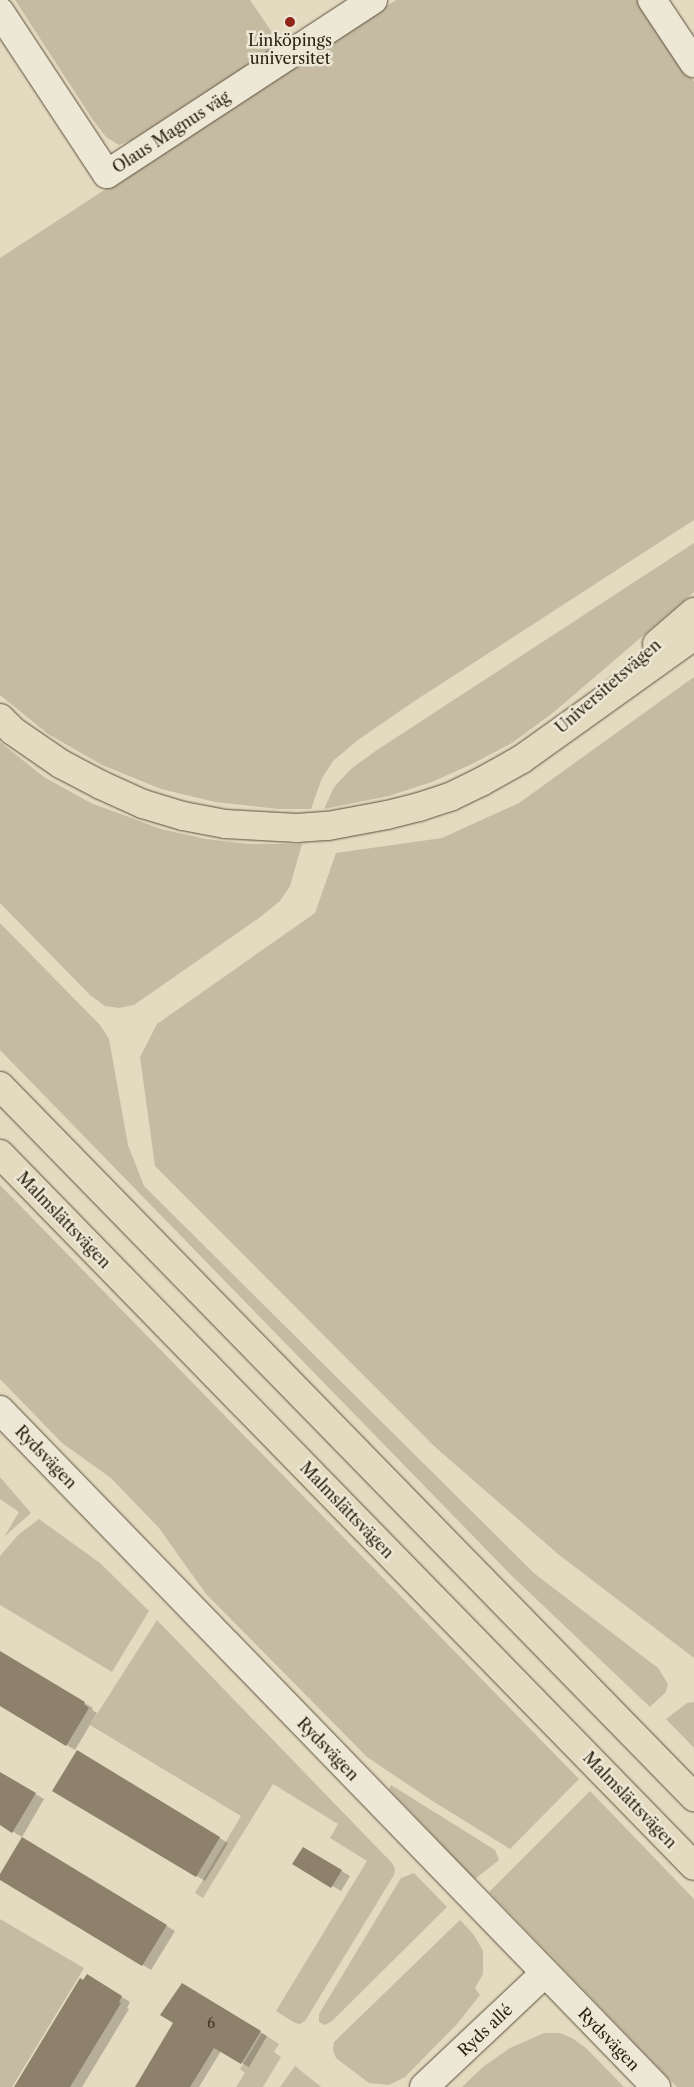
<!DOCTYPE html>
<meta charset="utf-8">
<style>
body{margin:0}
#map{position:relative;width:694px;height:2087px;overflow:hidden;background:#e4dac0;font-family:"Libre Caslon Text",serif}
div>[style]{position:absolute}
.green>*{inset:0;background:#c5bba2}
.shadow>*{inset:0;background:#0003}
.building>*{inset:0;background:#8d816c}
.roads{filter:drop-shadow(0 0 1px #5c4f3c) drop-shadow(0 0 1px #5c4f3c)}
.minor>*{height:28px;margin:-14px;padding:0 14px;transform-origin:14px;border-radius:14px;background:#ede7d6}
.major>*{height:28px;margin:-14px;padding:0 14px;transform-origin:14px;border-radius:14px;background:#e4dac0}
.highway>*{height:28px;margin:-14px;padding:0 14px;transform-origin:14px;border-radius:14px;background:#e4dac0}
.dots>*{width:14px;height:14px;translate:-50% -50%;box-sizing:border-box;border:2px solid #ede7d6;border-radius:50%}
span{translate:-50% -50%;white-space:nowrap;text-align:center;line-height:1.15;-webkit-text-stroke:5px #ede7d6;paint-order:stroke}
.number-label{font-size:14px;color:#463927}
.number-label span{-webkit-text-stroke-width:0}
.poi-label{font-size:16px;color:#2f2110}
.street-label{font-size:16px;color:#2f2110}
</style>
<div id="map">
<div class="green">
<div style="clip-path:polygon(15px 0,250px 0,280px 44px,132px 140px,119px 145px,106px 137px,93px 120px)"></div>
<div style="clip-path:polygon(396px 0,638px 0,694px 82px,694px 520px,413px 702px,358px 740px,333px 761px,322px 778px,311px 809px,278px 809px,215px 802px,161px 789px,102px 765px,48px 734px,0 695px,0 258px)"></div>
<div style="clip-path:polygon(694px 543px,694px 592px,554px 712px,512px 743px,472px 764px,432px 782px,389px 796px,324px 809px,334px 787px,352px 768px,377px 750px)"></div>
<div style="clip-path:polygon(694px 677px,694px 1658px,558px 1554px,434px 1446px,155px 1166px,140px 1057px,157px 1024px,315px 913px,336px 853px,442px 838px,519px 803px)"></div>
<div style="clip-path:polygon(0 742px,44px 777px,91px 803px,161px 829px,206px 839px,249px 844px,302px 844px,290px 886px,280px 901px,259px 918px,134px 1005px,119px 1008px,105px 1006px,90px 995px,0 903px)"></div>
<div style="clip-path:polygon(0 923px,100px 1025px,109px 1039px,128px 1145px,144px 1186px,535px 1574px,658px 1668px,668px 1684px,666px 1692px,650px 1707px,512px 1576px,0 1050px)"></div>
<div style="clip-path:polygon(0 1185px,579px 1779px,510px 1849px,431px 1800px,367px 1757px,206px 1594px,159px 1528px,111px 1478px,62px 1443px,0 1379px)"></div>
<div style="clip-path:polygon(0 1477px,31px 1513px,4px 1537px,19px 1512px,0 1499px)"></div>
<div style="clip-path:polygon(39px 1519px,100px 1563px,149px 1611px,112px 1672px,0 1605px,0 1556px,18px 1535px)"></div>
<div style="clip-path:polygon(157px 1620px,391px 1862px,395px 1868px,394px 1875px,305px 2021px,300px 2024px,295px 2023px,276px 2011px,367px 1861px,330px 1838px,338px 1824px,273px 1784px,203px 1898px,195px 1893px,241px 1816px,90px 1725px)"></div>
<div style="clip-path:polygon(694px 1702px,694px 1748px,666px 1719px,687px 1703px)"></div>
<div style="clip-path:polygon(391px 1785px,495px 1850px,499px 1860px,475px 1879px,389px 1789px)"></div>
<div style="clip-path:polygon(590px 1791px,694px 1899px,694px 2087px,677px 2087px,489px 1892px)"></div>
<div style="clip-path:polygon(414px 1873px,447px 1907px,332px 2021px,325px 2025px,319px 2022px,319px 2014px,401px 1878px)"></div>
<div style="clip-path:polygon(0 1919px,84px 1968px,12px 2087px,0 2087px)"></div>
<div style="clip-path:polygon(460px 1920px,474px 1935px,483px 1951px,483px 1974px,475px 1988px,480px 1995px,457px 2024px,405px 2077px,389px 2085px,369px 2083px,336px 2058px,333px 2050px,334px 2042px)"></div>
<div style="clip-path:polygon(262px 2033px,279px 2044px,274px 2052px,281px 2057px,263px 2087px,236px 2087px,245px 2073px,240px 2069px)"></div>
<div style="clip-path:polygon(544px 2033px,560px 2033px,572px 2038px,586px 2048px,624px 2087px,462px 2087px,483px 2067px,510px 2048px)"></div>
<div style="clip-path:polygon(295px 2066px,321px 2087px,280px 2087px)"></div>
</div>
<div class="shadow">
<div style="clip-path:polygon(0 1652px,93px 1708px,92px 1710px,97px 1713px,75px 1750px,0 1705px)"></div>
<div style="clip-path:polygon(77px 1751px,228px 1843px,205px 1881px,54px 1790px)"></div>
<div style="clip-path:polygon(0 1773px,44px 1799px,22px 1837px,0 1824px)"></div>
<div style="clip-path:polygon(23px 1839px,175px 1931px,151px 1970px,6px 1882px)"></div>
<div style="clip-path:polygon(303px 1848px,350px 1876px,341px 1891px,294px 1863px)"></div>
<div style="clip-path:polygon(96px 1981px,130px 2002px,127px 2008px,129px 2009px,82px 2087px,16px 2087px)"></div>
<div style="clip-path:polygon(182px 1984px,267px 2036px,249px 2067px,221px 2051px,199px 2087px,136px 2087px,175px 2023px)"></div>
</div>
<div class="building">
<div style="clip-path:polygon(0 1651px,85px 1702px,84px 1704px,89px 1708px,66px 1746px,0 1706px)"></div>
<div style="clip-path:polygon(77px 1750px,220px 1837px,196px 1877px,52px 1791px)"></div>
<div style="clip-path:polygon(0 1772px,36px 1793px,12px 1833px,0 1825px)"></div>
<div style="clip-path:polygon(22px 1837px,167px 1925px,142px 1966px,0 1880px,0 1874px)"></div>
<div style="clip-path:polygon(303px 1847px,342px 1870px,331px 1888px,292px 1864px)"></div>
<div style="clip-path:polygon(87px 1974px,122px 1996px,119px 2002px,121px 2003px,70px 2087px,14px 2087px,80px 1978px,83px 1980px)"></div>
<div style="clip-path:polygon(182px 1983px,261px 2031px,241px 2064px,214px 2048px,190px 2087px,135px 2087px,173px 2023px,160px 2015px)"></div>
</div>
<div class="roads">
<div class="minor">
<div style="left:652px;top:0;width:76px;rotate:56.3deg"></div>
<div style="left:0;top:12px;width:194px;rotate:56.6deg"></div>
<div style="left:107px;top:174px;width:318px;rotate:-33.2deg"></div>
<div style="left:0;top:1410px;width:943px;rotate:45.9deg"></div>
<div style="left:424px;top:2087px;width:166px;rotate:-43.3deg"></div>
</div>
<div class="major">
<div style="left:657px;top:644px;width:49px;rotate:-40.9deg"></div>
<div style="left:0;top:718px;width:18px;rotate:45deg"></div>
<div style="left:13px;top:731px;width:58px;rotate:34.5deg"></div>
<div style="left:61px;top:764px;width:45px;rotate:27.7deg"></div>
<div style="left:101px;top:785px;width:46px;rotate:24.3deg"></div>
<div style="left:143px;top:804px;width:42px;rotate:16.7deg"></div>
<div style="left:183px;top:816px;width:43px;rotate:10.8deg"></div>
<div style="left:225px;top:824px;width:72px;rotate:3.2deg"></div>
<div style="left:297px;top:828px;width:31px;rotate:-4deg"></div>
<div style="left:328px;top:826px;width:60px;rotate:-10.6deg"></div>
<div style="left:387px;top:815px;width:33px;rotate:-14deg"></div>
<div style="left:419px;top:807px;width:33px;rotate:-18deg"></div>
<div style="left:450px;top:797px;width:34px;rotate:-26deg"></div>
<div style="left:481px;top:782px;width:47px;rotate:-29.3deg"></div>
<div style="left:522px;top:759px;width:211px;rotate:-35.6deg"></div>
</div>
<div class="highway">
<div style="left:0;top:1086px;width:994px;rotate:45.69deg"></div>
<div style="left:0;top:1154px;width:994px;rotate:45.73deg"></div>
</div>
</div>
<div class="dots">
<div style="left:290px;top:22px;background:#8f2418"></div>
</div>
<div class="number-label">
<span style="left:211px;top:2023px">6</span>
</div>
<div class="poi-label">
<span style="left:290px;top:49px">Linköpings<br>universitet</span>
</div>
<div class="street-label">
<span style="left:171px;top:132px;rotate:-33deg">Olaus Magnus väg</span>
<span style="left:608px;top:686px;rotate:-41deg">Universitetsvägen</span>
<span style="left:64px;top:1220px;rotate:46deg">Malmslättsvägen</span>
<span style="left:46px;top:1457px;rotate:46deg">Rydsvägen</span>
<span style="left:347px;top:1510px;rotate:46deg">Malmslättsvägen</span>
<span style="left:328px;top:1749px;rotate:46deg">Rydsvägen</span>
<span style="left:630px;top:1800px;rotate:46deg">Malmslättsvägen</span>
<span style="left:485px;top:2030px;rotate:-43deg">Ryds allé</span>
<span style="left:609px;top:2039px;rotate:46deg">Rydsvägen</span>
</div>
</div>
